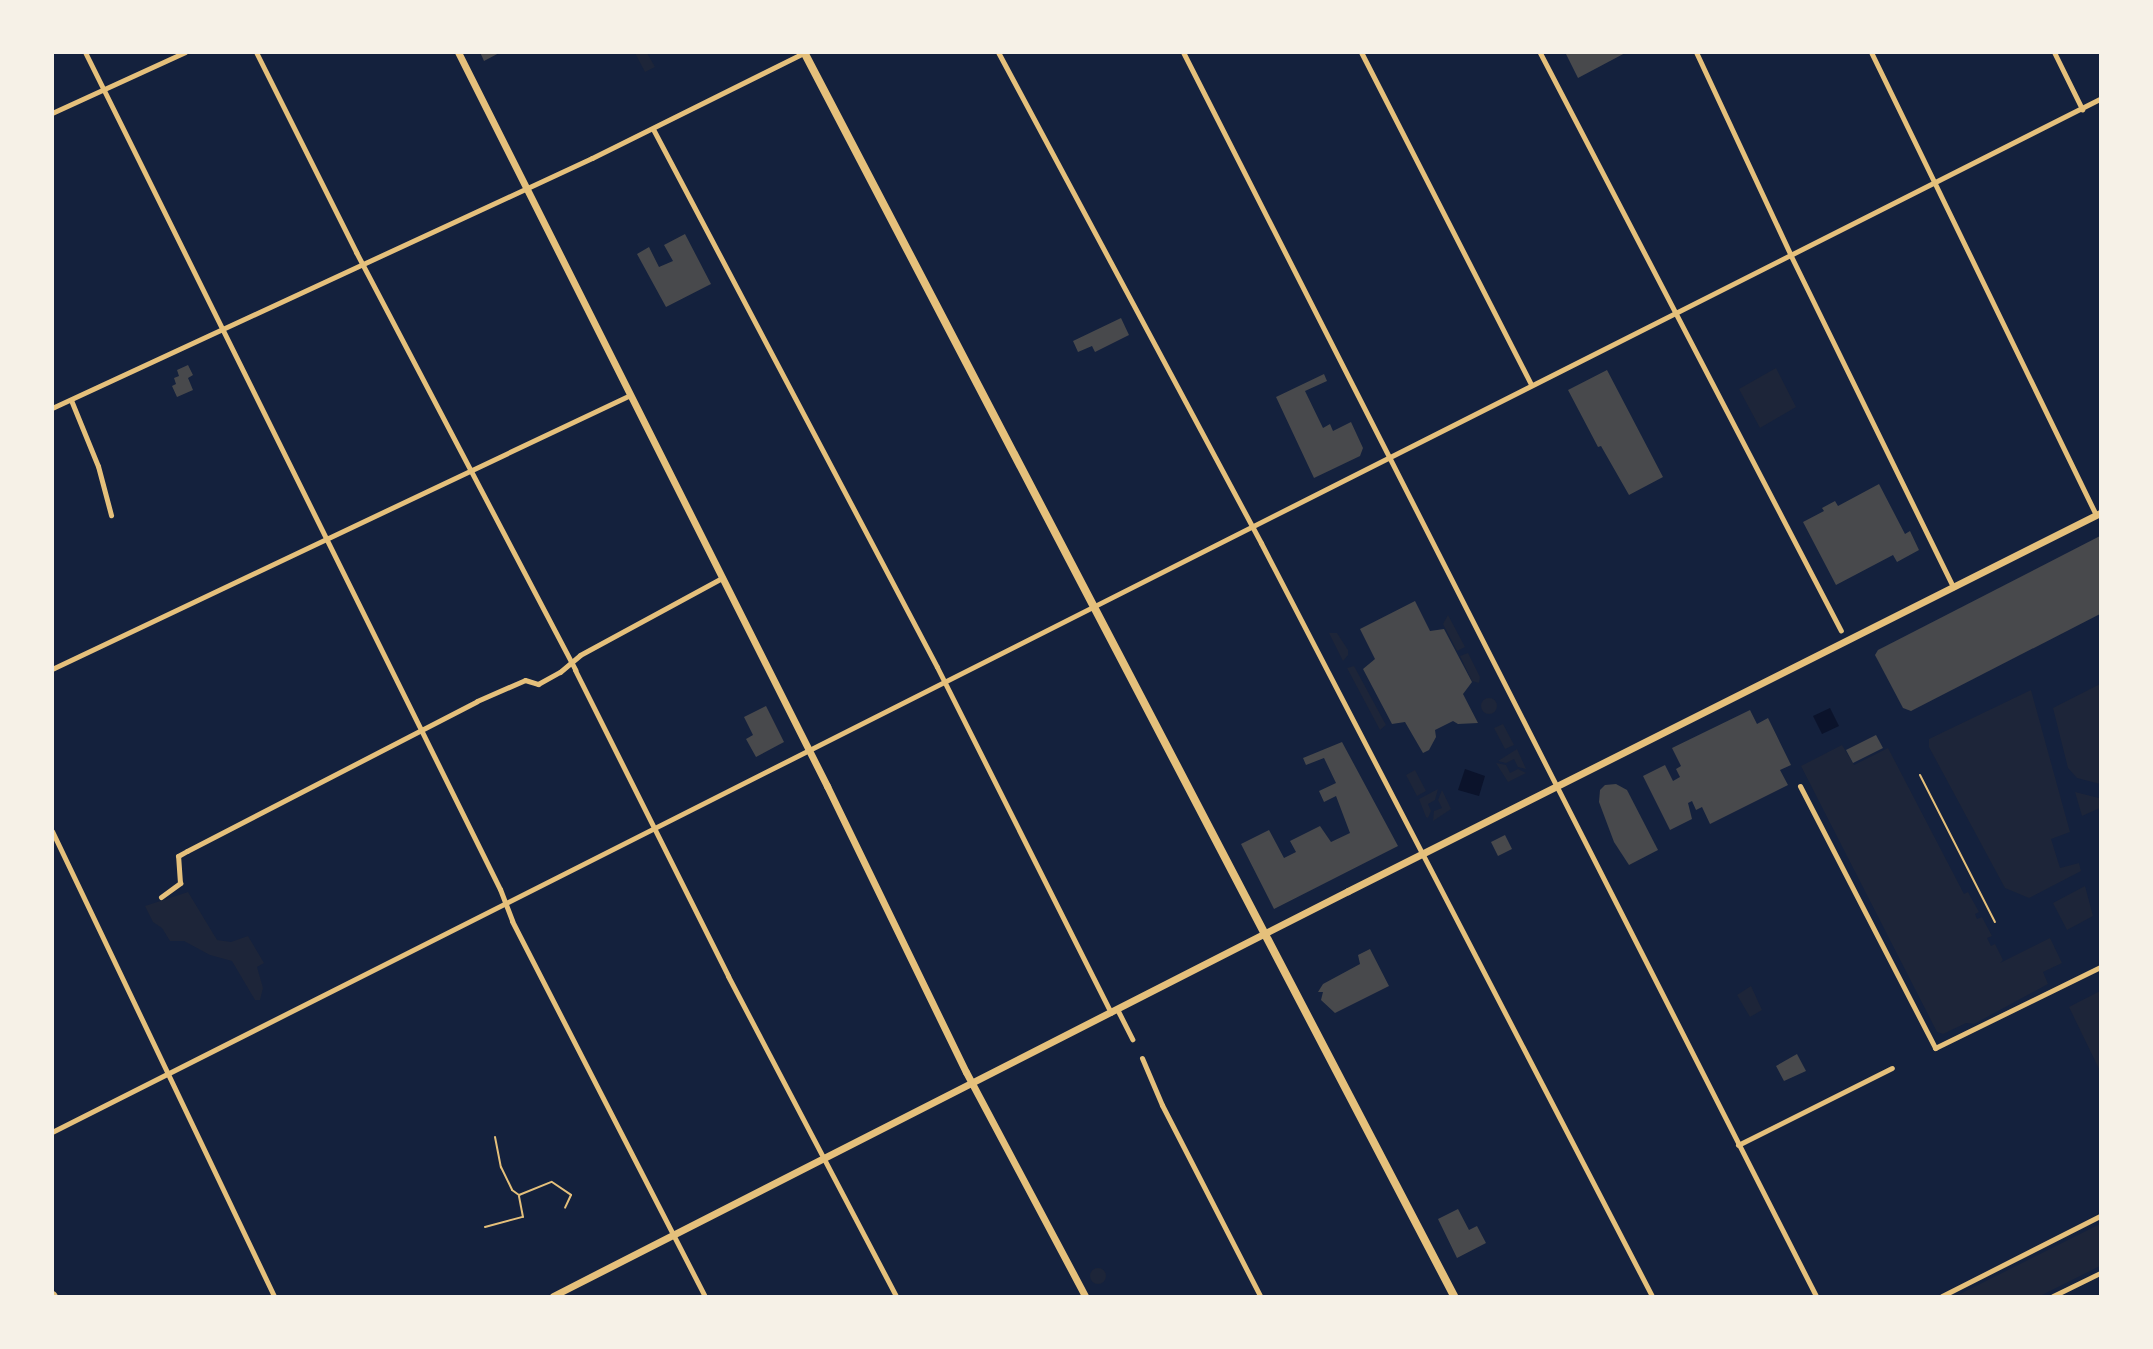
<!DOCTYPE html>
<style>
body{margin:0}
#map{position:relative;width:2153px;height:1349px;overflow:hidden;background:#14213d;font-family:"Golos Text",sans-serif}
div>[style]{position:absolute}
.green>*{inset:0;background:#1d2539}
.round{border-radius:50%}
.water>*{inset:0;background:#0b132b}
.building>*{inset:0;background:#48494c}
.path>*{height:2px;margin:-1px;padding:0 1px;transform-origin:1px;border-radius:1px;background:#e5c07b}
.pedestrian>*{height:4.5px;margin:-2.25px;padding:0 2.25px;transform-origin:2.25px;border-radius:2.25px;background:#e5c07b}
.minor>*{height:5px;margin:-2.5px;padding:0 2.5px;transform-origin:2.5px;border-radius:2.5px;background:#e5c07b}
.tertiary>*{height:7px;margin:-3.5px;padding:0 3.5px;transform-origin:3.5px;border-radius:3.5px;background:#e5c07b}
.secondary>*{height:8px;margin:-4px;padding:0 4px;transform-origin:4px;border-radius:4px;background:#e5c07b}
.primary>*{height:9px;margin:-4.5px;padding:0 4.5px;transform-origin:4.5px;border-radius:4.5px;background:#e5c07b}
span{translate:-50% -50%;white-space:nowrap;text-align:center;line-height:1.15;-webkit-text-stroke:7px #f6f1e7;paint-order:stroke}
.frame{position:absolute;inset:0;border:54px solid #f6f1e7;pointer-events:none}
</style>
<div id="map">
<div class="green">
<div style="clip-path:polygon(635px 53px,647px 53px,655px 67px,645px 72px)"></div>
<div style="clip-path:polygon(1776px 368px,1796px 407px,1760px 428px,1739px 389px)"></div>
<div style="clip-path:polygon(1448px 615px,1465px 647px,1457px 651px,1443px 624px)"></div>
<div style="clip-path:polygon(1329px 633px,1337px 633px,1348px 650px,1348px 655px,1343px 661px)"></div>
<div style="clip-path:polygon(1468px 653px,1480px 677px,1479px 683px,1472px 681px,1460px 656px)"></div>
<div style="clip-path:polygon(1354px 666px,1386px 725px,1380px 730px,1347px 668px)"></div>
<div style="clip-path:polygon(2100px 684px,2100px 784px,2077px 778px,2068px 768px,2053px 708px)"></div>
<div style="clip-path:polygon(2031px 690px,2070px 832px,2051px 839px,2060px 868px,2079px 863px,2081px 871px,2029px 898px,2005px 888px,1929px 747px,1929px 739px)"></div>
<div class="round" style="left:1481px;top:698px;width:16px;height:16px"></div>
<div style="clip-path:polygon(1503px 724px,1514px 745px,1505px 749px,1494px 728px)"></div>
<div style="clip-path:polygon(1842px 745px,1854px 765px,1888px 748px,1964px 894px,1968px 892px,1979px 912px,1975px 914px,1977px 919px,1982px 917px,1992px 936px,1987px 938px,1991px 946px,1995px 944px,2003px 960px,2000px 963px,2050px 938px,2062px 963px,2043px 972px,2048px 984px,1974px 1024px,1966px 1023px,1943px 1034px,1937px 1032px,1801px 766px)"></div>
<div style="clip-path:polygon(1517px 749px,1526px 769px,1518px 767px,1514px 759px,1506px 763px,1498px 761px)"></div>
<div style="clip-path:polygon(1496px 763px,1506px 765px,1510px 773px,1518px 769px,1526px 773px,1508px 782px)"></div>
<div style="clip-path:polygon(1415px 770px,1426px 791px,1417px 796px,1406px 775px)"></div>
<div style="clip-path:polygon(1438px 789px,1435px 800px,1428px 804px,1431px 811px,1428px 818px,1426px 817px,1419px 799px)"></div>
<div style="clip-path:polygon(1442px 790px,1451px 809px,1433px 821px,1434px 811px,1442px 808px,1438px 800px)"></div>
<div style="clip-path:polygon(2075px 792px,2099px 798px,2100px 808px,2082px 816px)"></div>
<div style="clip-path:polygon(2085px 886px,2093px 916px,2067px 930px,2053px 903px)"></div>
<div style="clip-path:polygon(188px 892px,217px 940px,231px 942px,248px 936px,264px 963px,257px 967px,263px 988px,260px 1000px,255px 1000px,232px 961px,210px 955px,184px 941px,170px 941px,162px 928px,153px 922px,145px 906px)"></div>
<div style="clip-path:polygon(1751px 986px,1762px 1010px,1750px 1017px,1737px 995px)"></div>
<div style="clip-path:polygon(2100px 991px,2100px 1071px,2069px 1007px)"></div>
<div style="clip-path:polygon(2100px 1224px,2100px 1266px,2040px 1296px,1956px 1296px)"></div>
<div class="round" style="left:1090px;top:1268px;width:16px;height:16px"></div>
</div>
<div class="water">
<div style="clip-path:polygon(1830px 708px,1839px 726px,1822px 734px,1813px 716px)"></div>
<div style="clip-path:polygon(1465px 769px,1485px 776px,1479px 796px,1458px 790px)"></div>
</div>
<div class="building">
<div style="clip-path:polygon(480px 52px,501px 52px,484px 61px)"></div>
<div style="clip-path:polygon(1565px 52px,1627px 52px,1578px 78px)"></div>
<div style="clip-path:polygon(685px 234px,711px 284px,666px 307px,637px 254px,649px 247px,659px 267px,673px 261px,664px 245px)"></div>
<div style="clip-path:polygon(1121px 318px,1129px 335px,1095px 352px,1092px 346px,1078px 352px,1073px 341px)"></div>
<div style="clip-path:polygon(188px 365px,193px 375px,188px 378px,193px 390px,177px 397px,172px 386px,176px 384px,174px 378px,179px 376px,177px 370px)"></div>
<div style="clip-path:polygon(1607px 370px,1663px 477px,1629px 495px,1601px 446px,1598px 447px,1568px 390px)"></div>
<div style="clip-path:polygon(1324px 374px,1327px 381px,1305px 391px,1323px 428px,1330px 424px,1333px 431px,1351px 422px,1363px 448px,1360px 456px,1314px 478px,1276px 397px)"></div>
<div style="clip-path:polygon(1879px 484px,1905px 534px,1910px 531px,1919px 550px,1897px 562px,1893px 555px,1836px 585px,1803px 522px,1824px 511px,1822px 508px,1835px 501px,1838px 506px)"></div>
<div style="clip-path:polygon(2100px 536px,2100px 614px,1911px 711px,1903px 708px,1875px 655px,1878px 650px)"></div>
<div style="clip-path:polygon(1415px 601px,1430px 631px,1444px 629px,1472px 682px,1463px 694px,1478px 723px,1458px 724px,1453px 721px,1435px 730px,1436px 737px,1429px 750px,1423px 753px,1405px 722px,1392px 724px,1363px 669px,1375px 659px,1360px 629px)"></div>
<div style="clip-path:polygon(766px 706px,784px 742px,756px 757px,746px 739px,753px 735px,744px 717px)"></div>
<div style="clip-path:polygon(1750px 710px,1757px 724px,1768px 718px,1791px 765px,1780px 770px,1788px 785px,1710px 824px,1702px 807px,1696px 810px,1692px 801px,1688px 803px,1692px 819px,1670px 830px,1643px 776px,1665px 765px,1673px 781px,1680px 777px,1676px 769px,1681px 766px,1672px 748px)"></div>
<div style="clip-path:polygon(1876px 735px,1883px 748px,1853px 763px,1846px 750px)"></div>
<div style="clip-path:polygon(1342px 742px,1398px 846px,1274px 909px,1241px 844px,1269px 830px,1284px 858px,1296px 852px,1290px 841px,1320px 826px,1331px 842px,1350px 833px,1336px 796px,1324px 802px,1319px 791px,1336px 783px,1324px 758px,1306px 765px,1303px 758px)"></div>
<div style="clip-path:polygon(1616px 784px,1627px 790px,1658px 850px,1629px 865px,1614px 842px,1599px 802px,1600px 790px,1605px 785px)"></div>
<div style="clip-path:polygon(1505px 835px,1512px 849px,1498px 856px,1491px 842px)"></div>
<div style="clip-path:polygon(1370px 949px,1389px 986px,1335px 1013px,1321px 1000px,1323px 992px,1318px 992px,1323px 984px,1360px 964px,1358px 955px)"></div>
<div style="clip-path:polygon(1797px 1054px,1806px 1071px,1784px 1081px,1776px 1066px)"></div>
<div style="clip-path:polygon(1458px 1209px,1469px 1230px,1477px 1226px,1486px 1243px,1457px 1258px,1438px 1219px)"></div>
</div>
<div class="path">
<div style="left:1920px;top:775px;width:165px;rotate:63deg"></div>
<div style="left:495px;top:1137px;width:31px;rotate:79deg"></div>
<div style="left:501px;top:1167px;width:25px;rotate:64deg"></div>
<div style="left:512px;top:1190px;width:9px;rotate:36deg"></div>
<div style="left:519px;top:1195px;width:35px;rotate:-22deg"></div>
<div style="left:552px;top:1182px;width:23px;rotate:34deg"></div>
<div style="left:571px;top:1195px;width:14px;rotate:115deg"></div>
<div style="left:485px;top:1227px;width:39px;rotate:-15deg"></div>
<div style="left:523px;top:1217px;width:21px;rotate:-101deg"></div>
</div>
<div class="pedestrian">
<div style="left:1540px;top:52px;width:652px;rotate:62.49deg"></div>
</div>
<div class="minor">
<div style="left:85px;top:52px;width:934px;rotate:63.63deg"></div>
<div style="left:500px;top:889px;width:34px;rotate:69deg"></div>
<div style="left:512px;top:921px;width:422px;rotate:62.8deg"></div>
<div style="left:256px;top:52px;width:224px;rotate:63.4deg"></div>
<div style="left:356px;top:252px;width:472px;rotate:62.3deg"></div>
<div style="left:575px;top:670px;width:342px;rotate:63.4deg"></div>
<div style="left:728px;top:976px;width:361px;rotate:62.3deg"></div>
<div style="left:998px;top:52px;width:557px;rotate:61.82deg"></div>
<div style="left:1261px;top:543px;width:848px;rotate:62.56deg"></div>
<div style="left:1183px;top:52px;width:1396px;rotate:63.03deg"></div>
<div style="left:1361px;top:52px;width:373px;rotate:62.9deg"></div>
<div style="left:1696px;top:52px;width:225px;rotate:65deg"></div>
<div style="left:1791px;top:256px;width:369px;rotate:63.9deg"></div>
<div style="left:1871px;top:52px;width:515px;rotate:64.08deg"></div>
<div style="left:2054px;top:52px;width:64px;rotate:63.8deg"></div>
<div style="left:52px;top:113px;width:146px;rotate:-24.6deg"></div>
<div style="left:653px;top:129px;width:608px;rotate:62.17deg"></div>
<div style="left:937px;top:667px;width:387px;rotate:63.3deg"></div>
<div style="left:71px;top:400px;width:71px;rotate:67.8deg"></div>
<div style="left:98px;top:466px;width:51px;rotate:75.1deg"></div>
<div style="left:52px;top:408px;width:595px;rotate:-24.84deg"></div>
<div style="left:592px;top:158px;width:239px;rotate:-26.4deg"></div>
<div style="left:52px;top:669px;width:640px;rotate:-25.36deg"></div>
<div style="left:1800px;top:786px;width:295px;rotate:62.7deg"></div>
<div style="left:1935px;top:1048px;width:184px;rotate:-26.1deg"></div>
<div style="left:52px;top:831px;width:515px;rotate:64.48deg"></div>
<div style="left:161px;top:897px;width:24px;rotate:-36deg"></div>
<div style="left:180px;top:883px;width:27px;rotate:-94deg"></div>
<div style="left:178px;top:856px;width:10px;rotate:-29deg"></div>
<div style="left:187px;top:851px;width:326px;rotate:-27.3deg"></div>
<div style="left:477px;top:701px;width:52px;rotate:-23.6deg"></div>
<div style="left:525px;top:680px;width:14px;rotate:17deg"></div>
<div style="left:538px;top:684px;width:25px;rotate:-29deg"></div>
<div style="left:560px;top:672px;width:26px;rotate:-40deg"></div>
<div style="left:580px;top:655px;width:162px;rotate:-28.5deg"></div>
<div style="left:1117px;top:1009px;width:34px;rotate:63deg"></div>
<div style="left:1142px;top:1058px;width:51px;rotate:66.9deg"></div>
<div style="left:1162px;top:1105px;width:215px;rotate:62.8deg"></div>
<div style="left:52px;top:1132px;width:2294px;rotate:-26.77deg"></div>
<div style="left:1738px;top:1145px;width:172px;rotate:-26.6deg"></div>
<div style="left:1942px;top:1296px;width:177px;rotate:-26.9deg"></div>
<div style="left:2053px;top:1296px;width:52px;rotate:-26.1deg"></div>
</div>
<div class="tertiary">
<div style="left:458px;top:52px;width:822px;rotate:63.31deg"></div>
<div style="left:827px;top:786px;width:318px;rotate:64.1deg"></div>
<div style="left:966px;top:1072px;width:254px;rotate:62deg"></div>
<div style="left:553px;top:1296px;width:892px;rotate:-27deg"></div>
<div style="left:1348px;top:891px;width:842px;rotate:-26.69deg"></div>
</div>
<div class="secondary">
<div style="left:804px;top:52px;width:1404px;rotate:62.41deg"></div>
</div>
<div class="primary">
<div style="left:52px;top:1295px;width:1px;rotate:45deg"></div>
</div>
<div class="frame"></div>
</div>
